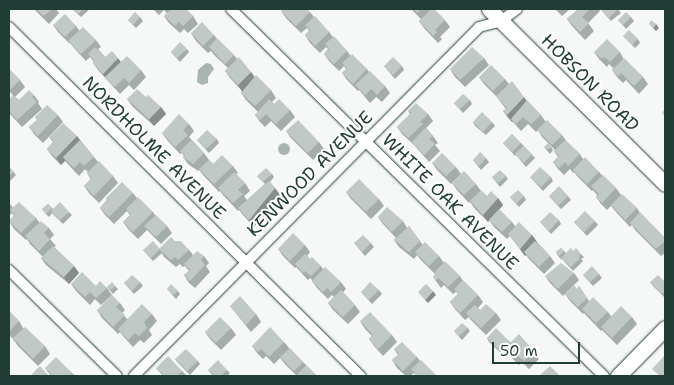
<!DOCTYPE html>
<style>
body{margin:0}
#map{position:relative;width:674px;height:385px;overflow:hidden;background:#f6f7f7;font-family:"Shantell Sans",sans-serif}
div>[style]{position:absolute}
.water>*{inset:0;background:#aab5b1}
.round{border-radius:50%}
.roads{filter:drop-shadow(0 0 1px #1f3d34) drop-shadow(0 0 1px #1f3d34)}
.street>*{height:10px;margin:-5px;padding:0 5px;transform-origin:5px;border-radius:5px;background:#fff}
.secondary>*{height:15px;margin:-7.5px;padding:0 7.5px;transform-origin:7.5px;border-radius:7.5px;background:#fff}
.wall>*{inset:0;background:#a5adaa}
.shaded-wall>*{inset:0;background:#868d8b}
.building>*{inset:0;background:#c0c9c6}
span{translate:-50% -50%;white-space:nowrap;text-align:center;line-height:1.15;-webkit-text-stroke:4px #fff;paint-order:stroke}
.street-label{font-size:18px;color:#1f3d34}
.frame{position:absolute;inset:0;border:10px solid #1f3d34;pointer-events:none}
.scale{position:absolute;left:492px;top:342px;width:88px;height:22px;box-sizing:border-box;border:2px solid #1f3d34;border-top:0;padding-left:6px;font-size:15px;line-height:18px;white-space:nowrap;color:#1f3d34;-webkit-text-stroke:4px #fff;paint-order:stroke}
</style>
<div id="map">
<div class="water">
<div style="clip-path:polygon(206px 63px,211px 64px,214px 69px,208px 77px,208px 83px,202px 85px,197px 82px,198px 70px)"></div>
<div class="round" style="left:278px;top:143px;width:12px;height:12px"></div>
</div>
<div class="roads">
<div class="street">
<div style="left:231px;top:9px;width:523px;rotate:44.54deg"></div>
<div style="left:9px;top:27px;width:496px;rotate:44.8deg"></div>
<div style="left:9px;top:270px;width:151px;rotate:44.5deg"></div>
<div style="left:134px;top:376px;width:491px;rotate:-45.3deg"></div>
<div style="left:479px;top:27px;width:23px;rotate:-15deg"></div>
<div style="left:501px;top:21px;width:20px;rotate:-37deg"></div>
</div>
<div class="secondary">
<div style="left:489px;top:9px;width:248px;rotate:44.8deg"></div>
<div style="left:618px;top:376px;width:67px;rotate:-45.6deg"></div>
</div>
</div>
<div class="wall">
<div style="clip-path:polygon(34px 9px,57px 9px,56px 9px,59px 13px,49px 24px)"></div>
<div style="clip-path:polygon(72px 9px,90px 9px,81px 17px)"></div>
<div style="clip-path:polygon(153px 9px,186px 9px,193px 16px,198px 24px,188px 33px,184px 29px,180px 33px,169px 23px,164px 16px,167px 13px,164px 10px,159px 15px)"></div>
<div style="clip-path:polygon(411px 9px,434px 9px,445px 20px,450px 27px,440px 37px,442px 39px,438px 43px,424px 28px,419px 21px,421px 19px)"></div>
<div style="clip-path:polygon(555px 9px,570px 9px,562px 16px)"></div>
<div style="clip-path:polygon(578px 9px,598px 9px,600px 11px,588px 23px,594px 31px,585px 40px,572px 26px,567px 19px)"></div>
<div style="clip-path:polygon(618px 9px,621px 13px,611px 21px,602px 11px)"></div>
<div style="clip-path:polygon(281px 11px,310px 12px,314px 17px,329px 32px,333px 37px,347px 51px,350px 55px,367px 69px,369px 72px,385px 86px,390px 93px,382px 102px,376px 97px,370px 103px,359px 90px,358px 91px,347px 80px,342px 73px,346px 69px,344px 66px,339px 71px,329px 61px,324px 54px,328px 49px,326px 47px,320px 53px,310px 43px,305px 35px,309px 31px,307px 28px,301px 33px,286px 18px)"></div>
<div style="clip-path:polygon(140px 17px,143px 21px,136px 28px,128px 20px)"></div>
<div style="clip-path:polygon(631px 17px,634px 21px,626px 29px,618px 20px)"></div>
<div style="clip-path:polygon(53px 25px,76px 26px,79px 30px,96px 40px,101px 47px,98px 49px,105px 57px,121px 62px,141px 70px,146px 77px,134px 90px,129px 85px,120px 94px,98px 70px,93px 63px,94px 62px,90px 57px,86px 61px,74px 48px,70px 43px,70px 44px,58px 32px)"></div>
<div style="clip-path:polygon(191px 33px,214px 35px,217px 39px,234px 55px,237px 59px,251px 72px,254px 77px,271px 90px,276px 98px,272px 102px,274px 104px,290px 110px,295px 117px,281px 131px,271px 121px,265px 127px,260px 122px,255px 115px,258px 112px,246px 100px,241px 93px,242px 91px,230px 78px,225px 71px,228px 68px,214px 55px,211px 51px,208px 53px,196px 41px)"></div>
<div style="clip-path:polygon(623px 36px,638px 39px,640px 43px,635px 48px)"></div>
<div style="clip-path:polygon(187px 49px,189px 52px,180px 62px,171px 52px)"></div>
<div style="clip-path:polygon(594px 52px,620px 52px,623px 58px,643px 77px,648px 84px,639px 94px,626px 80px,623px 83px,617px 77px,612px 70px,613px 68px,609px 64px,607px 67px,599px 59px)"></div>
<div style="clip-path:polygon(484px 58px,489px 65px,465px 87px,455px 77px,450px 69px)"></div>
<div style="clip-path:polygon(384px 66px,402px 66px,404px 70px,395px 79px)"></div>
<div style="clip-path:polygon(9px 69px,20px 80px,25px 87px,15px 97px,19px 100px,34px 95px,39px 102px,38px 103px,42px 109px,22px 127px,9px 113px,9px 100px,13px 95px,10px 92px,9px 93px)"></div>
<div style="clip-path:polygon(479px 77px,505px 79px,509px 84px,541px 115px,546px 122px,562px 135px,567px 142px,580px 154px,583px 159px,599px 172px,602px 175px,616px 188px,621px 195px,637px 208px,640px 213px,665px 238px,665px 253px,661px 256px,635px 230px,632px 225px,630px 227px,616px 212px,611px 206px,607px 210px,601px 204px,596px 197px,597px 195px,593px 190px,592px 191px,578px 177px,574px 172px,573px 173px,570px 169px,564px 175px,558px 169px,553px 162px,558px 157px,554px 151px,555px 150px,542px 137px,538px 130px,536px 132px,528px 124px,521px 131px,513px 122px,512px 122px,508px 118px,503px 111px,506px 109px,496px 96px,484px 84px)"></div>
<div style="clip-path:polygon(146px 97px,161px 107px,166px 114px,154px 126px,132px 106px,127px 99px)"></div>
<div style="clip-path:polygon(470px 100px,472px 104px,463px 113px,454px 103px)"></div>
<div style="clip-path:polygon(408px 111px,428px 114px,433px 121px,426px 128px,433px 136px,438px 143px,435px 145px,440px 151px,429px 162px,414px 145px,402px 134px,397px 127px,410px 114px)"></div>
<div style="clip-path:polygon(58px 115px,63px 122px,43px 143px,34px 134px,29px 127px,37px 120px,35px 117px)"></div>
<div style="clip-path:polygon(473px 122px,492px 122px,495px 126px,486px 135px,475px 126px)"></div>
<div style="clip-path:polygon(189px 124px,194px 131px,189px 137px,204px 153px,209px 160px,213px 164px,233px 166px,238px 173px,236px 174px,245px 183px,250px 191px,244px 196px,247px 200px,265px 184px,257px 176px,272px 174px,274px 177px,270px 182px,275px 188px,280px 195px,254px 227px,243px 215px,239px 210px,238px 211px,223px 195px,220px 191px,219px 192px,204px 176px,199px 170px,198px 171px,188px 164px,183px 157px,184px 156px,182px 153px,180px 154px,167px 140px,162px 133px)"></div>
<div style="clip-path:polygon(286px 131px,319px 142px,324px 149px,313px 160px,291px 138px)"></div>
<div style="clip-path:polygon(77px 136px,98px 162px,113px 176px,118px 183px,99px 203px,89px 193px,84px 186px,91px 179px,87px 173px,88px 172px,85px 169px,79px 176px,65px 161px,61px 165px,52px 156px,47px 149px,53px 142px,49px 137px)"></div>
<div style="clip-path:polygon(217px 139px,219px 143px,209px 153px,197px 140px)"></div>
<div style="clip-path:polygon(503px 143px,521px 143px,535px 158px,526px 167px,516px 155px,515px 156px)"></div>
<div style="clip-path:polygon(544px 147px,551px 147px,553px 150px,550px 154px)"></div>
<div style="clip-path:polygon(486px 158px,489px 162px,481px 170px,473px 160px)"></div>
<div style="clip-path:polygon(432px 163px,456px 167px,461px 174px,451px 184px,437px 170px)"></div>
<div style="clip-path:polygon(9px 167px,16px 175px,9px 182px)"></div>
<div style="clip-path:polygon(506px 176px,508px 179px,500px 187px,492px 177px)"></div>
<div style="clip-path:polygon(530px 177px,551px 177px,553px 181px,543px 191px)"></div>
<div style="clip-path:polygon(452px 183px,476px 184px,481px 191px,487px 196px,498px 198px,503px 205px,497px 212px,512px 222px,515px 226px,532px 235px,537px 242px,550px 256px,555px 263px,544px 274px,529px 259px,526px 255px,525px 256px,510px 236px,507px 239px,494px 227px,489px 220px,488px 222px,475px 209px,470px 202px,469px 203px,457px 190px)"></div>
<div style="clip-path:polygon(346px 192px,379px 199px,384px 206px,371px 219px,351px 199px)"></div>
<div style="clip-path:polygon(133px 193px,137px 198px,153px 212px,155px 215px,167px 226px,172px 233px,161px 244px,147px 230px,138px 239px,128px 229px,123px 222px,130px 215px,127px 211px,114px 224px,105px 215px,100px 208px,107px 200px,106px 198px)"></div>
<div style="clip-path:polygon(524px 196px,526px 200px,519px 207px,510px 197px)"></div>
<div style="clip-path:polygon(549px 196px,568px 196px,571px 200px,561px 209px)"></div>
<div style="clip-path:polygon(9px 202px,13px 208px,36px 218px,39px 222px,49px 228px,54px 235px,50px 239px,56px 246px,54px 247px,74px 266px,79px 273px,69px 284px,46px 265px,41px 258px,43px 257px,30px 244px,27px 239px,26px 240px,14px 229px,9px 221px,14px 216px,12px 213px,9px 216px)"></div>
<div style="clip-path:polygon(48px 204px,53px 209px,69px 212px,72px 215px,63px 224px,52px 213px,49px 217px,45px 213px,42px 209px)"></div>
<div style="clip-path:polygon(378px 217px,403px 221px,407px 228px,409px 226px,422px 244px,439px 256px,444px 263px,460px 276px,463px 281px,478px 295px,483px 302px,478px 308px,480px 310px,496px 313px,501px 320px,486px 335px,471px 320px,469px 317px,465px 320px,455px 309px,450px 302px,458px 294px,456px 292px,453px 294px,444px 285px,441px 288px,433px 277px,435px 275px,434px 273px,420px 259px,417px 255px,414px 259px,399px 247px,394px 240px,396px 238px,383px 224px)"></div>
<div style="clip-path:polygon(559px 220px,561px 224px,551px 234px,540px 222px)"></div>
<div style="clip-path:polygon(595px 221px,598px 225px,587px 236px,574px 222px)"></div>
<div style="clip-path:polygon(175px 241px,189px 250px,193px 255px,204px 256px,209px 263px,206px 266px,210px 272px,195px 288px,189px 283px,184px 275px,189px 271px,185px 266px,183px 267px,180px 264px,176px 267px,164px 257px,162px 253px,153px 261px,143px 250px,160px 249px)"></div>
<div style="clip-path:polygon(354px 243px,371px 243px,374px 247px,365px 256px)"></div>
<div style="clip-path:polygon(305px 245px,310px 252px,307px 256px,310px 259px,321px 266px,323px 269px,341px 282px,346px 289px,343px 292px,355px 305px,360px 312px,348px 324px,333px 310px,328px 303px,334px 297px,332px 295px,328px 299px,317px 288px,312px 281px,312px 280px,310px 278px,308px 280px,296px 267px,295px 268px,283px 256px,278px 249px)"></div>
<div style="clip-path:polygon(561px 248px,566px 253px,573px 251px,581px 254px,584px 257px,581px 259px,583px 261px,573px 271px,562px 259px,562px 260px,558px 256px,556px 252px)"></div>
<div style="clip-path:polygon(574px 273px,579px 280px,563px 296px,550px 283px,545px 276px)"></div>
<div style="clip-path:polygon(599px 274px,602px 278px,593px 286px,583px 275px)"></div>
<div style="clip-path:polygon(140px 282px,143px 286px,134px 294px,124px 283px)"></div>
<div style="clip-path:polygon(650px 282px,665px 282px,665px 298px,653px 286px)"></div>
<div style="clip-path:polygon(71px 284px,96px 286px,107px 288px,112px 295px,101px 305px,95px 299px,90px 305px,76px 291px)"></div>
<div style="clip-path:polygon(115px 286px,118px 289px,113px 294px,107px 287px)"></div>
<div style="clip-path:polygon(579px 286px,589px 301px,608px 312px,611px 316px,632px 317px,637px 324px,617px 345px,602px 330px,601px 331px,584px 313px,583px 314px,570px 301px,565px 294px,577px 289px)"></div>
<div style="clip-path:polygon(167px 289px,178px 291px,180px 294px,176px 299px)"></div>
<div style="clip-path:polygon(379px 290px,382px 294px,372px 304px,361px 292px)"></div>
<div style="clip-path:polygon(120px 303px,125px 310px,122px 313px,127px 319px,152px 314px,157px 321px,149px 330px,152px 335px,144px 343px,140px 340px,133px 347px,123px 336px,120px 332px,118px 334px,102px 318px,97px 310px)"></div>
<div style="clip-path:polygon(230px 306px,256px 314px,261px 322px,251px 332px)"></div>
<div style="clip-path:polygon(9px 311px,19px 321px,23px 328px,45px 346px,50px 354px,38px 366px,18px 346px,13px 339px,9px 335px)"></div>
<div style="clip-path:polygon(360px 321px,392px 335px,397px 342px,383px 356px,374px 346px,369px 339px,372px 336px,365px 329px)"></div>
<div style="clip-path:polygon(231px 328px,236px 335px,221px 350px,210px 339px,205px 332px)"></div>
<div style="clip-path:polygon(468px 328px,470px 331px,462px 340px,454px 331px)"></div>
<div style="clip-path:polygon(487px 338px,511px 342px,534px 351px,539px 359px,529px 369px,522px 362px,519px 365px,511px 357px,507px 351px,503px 355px,489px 342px)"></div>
<div style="clip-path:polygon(284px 342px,289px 348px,317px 376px,297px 376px,285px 364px,280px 358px,274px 364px,266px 356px,263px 359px,257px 353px,252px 346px)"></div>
<div style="clip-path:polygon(394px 349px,417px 357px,420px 361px,415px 375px,414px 373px,410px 376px,406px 376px,397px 368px,392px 360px,398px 355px)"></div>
<div style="clip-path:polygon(175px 359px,198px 361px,200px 364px,190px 375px,178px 363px)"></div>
<div style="clip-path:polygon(45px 368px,72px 373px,75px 376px,51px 376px)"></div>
<div style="clip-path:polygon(156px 368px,182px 371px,187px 376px,163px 376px)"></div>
<div style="clip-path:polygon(208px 370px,227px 370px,230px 373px,227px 376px,213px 376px)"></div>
</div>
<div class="shaded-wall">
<div style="clip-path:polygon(656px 24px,659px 28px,656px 31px,653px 28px)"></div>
<div style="clip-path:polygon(118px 58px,123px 65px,105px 77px,108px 81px,103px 74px)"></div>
<div style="clip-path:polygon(251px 72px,256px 79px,243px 93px,238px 85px)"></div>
<div style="clip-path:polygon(524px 97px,529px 104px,511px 119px,513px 122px,512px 122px,507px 115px)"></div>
<div style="clip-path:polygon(161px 107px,166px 114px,154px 126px,149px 119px)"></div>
<div style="clip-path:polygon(77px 136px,82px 143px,63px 157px,65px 161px,61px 165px,56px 158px)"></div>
<div style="clip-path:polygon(275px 188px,280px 195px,254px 227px,249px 220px)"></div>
<div style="clip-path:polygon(498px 198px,503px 205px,488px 222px,483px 215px)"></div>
<div style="clip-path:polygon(532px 235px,537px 242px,526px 255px,524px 252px,526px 255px,525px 256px,520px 249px)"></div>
<div style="clip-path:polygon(74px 266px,79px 273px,69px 284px,64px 277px)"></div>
<div style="clip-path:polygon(433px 291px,436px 295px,428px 303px,425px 300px)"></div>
</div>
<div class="building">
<div style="clip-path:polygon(36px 9px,52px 9px,44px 16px)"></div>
<div style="clip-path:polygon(73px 9px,83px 9px,78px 14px)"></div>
<div style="clip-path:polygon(171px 9px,186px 9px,193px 16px,183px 26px,179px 22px,175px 26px,164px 16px)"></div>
<div style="clip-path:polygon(283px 9px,307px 9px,310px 12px,296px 26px,281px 11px)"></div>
<div style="clip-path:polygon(414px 9px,421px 9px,417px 13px)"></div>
<div style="clip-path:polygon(431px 9px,434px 9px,445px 20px,435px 30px,437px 32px,433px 36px,419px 21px)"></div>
<div style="clip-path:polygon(578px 9px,590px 9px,582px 17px,589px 23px,580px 32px,567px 19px)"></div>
<div style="clip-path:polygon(604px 9px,618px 9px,609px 18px,602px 11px)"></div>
<div style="clip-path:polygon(135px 12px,140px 17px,133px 25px,128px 20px)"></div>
<div style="clip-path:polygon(626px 12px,631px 17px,623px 25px,618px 20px)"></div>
<div style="clip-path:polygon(65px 14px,76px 26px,65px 37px,53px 25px)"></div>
<div style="clip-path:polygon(315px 16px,329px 32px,315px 46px,305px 35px,310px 30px,305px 25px)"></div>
<div style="clip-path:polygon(651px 20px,656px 24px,653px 28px,649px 24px)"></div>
<div style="clip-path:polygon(202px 22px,214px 35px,203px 46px,191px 33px)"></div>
<div style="clip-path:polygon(83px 27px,96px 40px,81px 54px,68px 41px)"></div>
<div style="clip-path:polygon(629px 30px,638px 39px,632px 45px,623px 36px)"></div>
<div style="clip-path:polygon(334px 36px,347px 51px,334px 64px,324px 54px,329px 49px,325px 44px)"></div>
<div style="clip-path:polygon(217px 38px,234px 55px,225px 64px,209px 47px)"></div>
<div style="clip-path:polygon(607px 39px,620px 52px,610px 62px,604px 57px,602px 59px,594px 52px)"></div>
<div style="clip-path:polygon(180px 42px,187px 49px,177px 58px,171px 52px)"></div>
<div style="clip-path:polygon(95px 47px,105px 57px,112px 51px,118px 58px,103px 74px,93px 63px,95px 61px,88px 54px)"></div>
<div style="clip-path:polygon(472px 47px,484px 58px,460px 80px,450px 69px)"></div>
<div style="clip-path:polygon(352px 54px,367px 69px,353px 84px,342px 73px,347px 68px,342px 63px)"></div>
<div style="clip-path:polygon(127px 56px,141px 70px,129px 83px,124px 78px,115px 87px,105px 77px)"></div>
<div style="clip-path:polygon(239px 57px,251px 72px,238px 85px,225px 71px)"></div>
<div style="clip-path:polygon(393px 57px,402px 66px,393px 75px,384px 66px)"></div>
<div style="clip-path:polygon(624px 58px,643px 77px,634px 86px,621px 73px,618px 76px,612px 70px)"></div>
<div style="clip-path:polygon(491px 65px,505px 79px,493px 91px,479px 77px)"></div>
<div style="clip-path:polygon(9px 69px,20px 80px,10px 90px,9px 89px)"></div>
<div style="clip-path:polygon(370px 71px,385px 86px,377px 95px,371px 89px,365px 95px,355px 85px)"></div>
<div style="clip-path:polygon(256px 75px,271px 90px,255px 106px,241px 93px)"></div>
<div style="clip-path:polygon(512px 81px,524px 97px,507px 115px,503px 111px,507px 108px,496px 96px)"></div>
<div style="clip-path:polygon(137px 89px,146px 97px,148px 95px,161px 107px,149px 119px,127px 99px)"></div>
<div style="clip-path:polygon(29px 90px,34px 95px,32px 97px,37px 102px,17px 120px,9px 111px,9px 100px,13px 95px,19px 100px)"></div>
<div style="clip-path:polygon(463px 94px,470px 100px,460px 109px,454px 103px)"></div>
<div style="clip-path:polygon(269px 99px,274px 104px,279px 99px,290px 110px,276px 124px,266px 114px,260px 120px,255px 115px)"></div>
<div style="clip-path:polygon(527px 100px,541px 115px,531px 124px,523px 117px,516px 124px,511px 119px)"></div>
<div style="clip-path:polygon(416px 103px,428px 114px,420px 122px,423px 124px,408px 138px,397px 127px,411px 113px,408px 111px)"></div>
<div style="clip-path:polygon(47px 105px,58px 115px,38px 136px,29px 127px,37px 120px,35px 117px)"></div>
<div style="clip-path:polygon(665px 109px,665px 116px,662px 113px)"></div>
<div style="clip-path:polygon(482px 112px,492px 122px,483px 132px,473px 122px)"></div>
<div style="clip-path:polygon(179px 114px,189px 124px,183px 130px,188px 135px,175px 147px,162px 133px)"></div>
<div style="clip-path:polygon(298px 120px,319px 142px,308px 153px,286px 131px)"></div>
<div style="clip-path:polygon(547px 120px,562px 135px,552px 145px,537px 130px)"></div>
<div style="clip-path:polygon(63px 123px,77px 136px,56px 158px,47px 149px,54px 141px,49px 137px)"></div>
<div style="clip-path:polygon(425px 128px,433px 136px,429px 139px,435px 144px,424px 155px,412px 142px)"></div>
<div style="clip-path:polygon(207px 130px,217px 139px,206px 149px,197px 140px)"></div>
<div style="clip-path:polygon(512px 134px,521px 143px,512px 152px,503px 143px)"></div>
<div style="clip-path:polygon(80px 140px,94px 157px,84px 166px,80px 162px,74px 168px,63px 157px)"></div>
<div style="clip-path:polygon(191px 140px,204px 153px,193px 164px,183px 157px,185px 155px,180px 151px)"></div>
<div style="clip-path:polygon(565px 140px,580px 154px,568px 166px,565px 162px,559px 168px,553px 162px,559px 156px,554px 151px)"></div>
<div style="clip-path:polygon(548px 143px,551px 147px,547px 150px,544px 147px)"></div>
<div style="clip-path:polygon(523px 146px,532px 154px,524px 163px,515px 154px)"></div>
<div style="clip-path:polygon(480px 152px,486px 158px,479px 166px,473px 160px)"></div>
<div style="clip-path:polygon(442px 153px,456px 167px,446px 176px,432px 163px)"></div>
<div style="clip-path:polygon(222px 155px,233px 166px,214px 184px,199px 169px,209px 160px,213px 164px)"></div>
<div style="clip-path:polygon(585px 157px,599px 172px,587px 184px,573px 170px)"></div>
<div style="clip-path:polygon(99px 161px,113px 176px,94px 196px,84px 186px,92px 178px,87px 173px)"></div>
<div style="clip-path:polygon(9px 167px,14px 172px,9px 176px)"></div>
<div style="clip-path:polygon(540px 167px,551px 177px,541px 187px,530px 177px)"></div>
<div style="clip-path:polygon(266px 168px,272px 174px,263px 182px,257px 176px)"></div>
<div style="clip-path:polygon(500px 170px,506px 176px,498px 183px,492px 177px)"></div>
<div style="clip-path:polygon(464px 171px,476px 184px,464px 195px,452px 183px)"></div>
<div style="clip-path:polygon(234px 172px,245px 183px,238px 190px,243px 194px,233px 203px,218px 188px)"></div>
<div style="clip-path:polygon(603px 175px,616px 188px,602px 203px,596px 197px,599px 194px,591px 186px)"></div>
<div style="clip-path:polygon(359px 179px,379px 199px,366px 212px,346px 192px)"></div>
<div style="clip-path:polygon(269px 181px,275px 188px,249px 220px,238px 208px)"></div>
<div style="clip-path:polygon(122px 182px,133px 193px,109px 217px,100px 208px,108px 200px,106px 198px)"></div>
<div style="clip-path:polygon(559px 186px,568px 196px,558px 206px,549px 196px)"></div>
<div style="clip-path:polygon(481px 190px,487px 196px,491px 191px,498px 198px,483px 215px,470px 201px)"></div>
<div style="clip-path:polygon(518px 190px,524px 196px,516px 204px,510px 197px)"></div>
<div style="clip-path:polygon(622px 194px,637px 208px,625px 220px,611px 205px)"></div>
<div style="clip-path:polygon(138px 197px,153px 212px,133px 232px,123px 222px,131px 214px,126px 209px)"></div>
<div style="clip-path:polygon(19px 202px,36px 218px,21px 233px,9px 221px,15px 215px,10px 210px)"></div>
<div style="clip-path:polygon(60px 202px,69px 212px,60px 220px,51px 211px)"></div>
<div style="clip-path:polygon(48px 204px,52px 208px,46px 214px,42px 209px)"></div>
<div style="clip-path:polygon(387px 207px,403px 221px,392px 232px,378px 217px)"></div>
<div style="clip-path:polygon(499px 209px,512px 222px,502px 232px,489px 220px)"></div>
<div style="clip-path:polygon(585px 211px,595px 221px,584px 232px,574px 222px)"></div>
<div style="clip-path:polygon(550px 212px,559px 220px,549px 231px,540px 222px)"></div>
<div style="clip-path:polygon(640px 212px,665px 238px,665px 241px,656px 249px,630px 223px)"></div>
<div style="clip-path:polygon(156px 215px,167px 226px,156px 237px,144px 226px)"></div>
<div style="clip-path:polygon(41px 221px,49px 228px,44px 233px,50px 239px,39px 251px,25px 236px)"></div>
<div style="clip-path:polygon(519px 222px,532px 235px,520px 249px,508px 234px)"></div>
<div style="clip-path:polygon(409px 226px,420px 241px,409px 252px,394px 240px)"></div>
<div style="clip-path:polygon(293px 233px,305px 245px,290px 261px,278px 249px)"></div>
<div style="clip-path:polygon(363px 235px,371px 243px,362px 252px,354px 243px)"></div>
<div style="clip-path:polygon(171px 237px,175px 241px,181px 241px,189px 250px,178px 260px,175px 257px,171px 260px,159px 249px)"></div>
<div style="clip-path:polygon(153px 241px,160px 249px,151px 258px,143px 250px)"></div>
<div style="clip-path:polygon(535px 241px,550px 256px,539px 267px,524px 252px)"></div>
<div style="clip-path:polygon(425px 242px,439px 256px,429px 266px,415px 252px)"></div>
<div style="clip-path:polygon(53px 246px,74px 266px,64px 277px,41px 258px)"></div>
<div style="clip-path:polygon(561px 248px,564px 251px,559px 256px,556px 252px)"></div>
<div style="clip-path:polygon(571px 248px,573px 251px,576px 248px,581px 254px,579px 256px,580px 258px,571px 267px,561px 258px)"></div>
<div style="clip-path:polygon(197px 251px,204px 256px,201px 260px,205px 265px,190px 281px,184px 275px,190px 270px,184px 264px)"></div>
<div style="clip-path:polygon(305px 254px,310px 259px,312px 257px,321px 266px,311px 276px,305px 271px,303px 273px,295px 264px)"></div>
<div style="clip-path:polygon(445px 261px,460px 276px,448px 287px,439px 278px,436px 280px,433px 277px,436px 274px,434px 273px)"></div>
<div style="clip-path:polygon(561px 263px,574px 273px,558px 289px,545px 276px)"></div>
<div style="clip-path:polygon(592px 266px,599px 274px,590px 282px,583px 275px)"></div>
<div style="clip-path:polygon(325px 267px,341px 282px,331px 292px,327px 288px,323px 292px,312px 281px)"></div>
<div style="clip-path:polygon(82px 272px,96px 286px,100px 281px,107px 288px,96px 298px,90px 292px,85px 297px,71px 284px)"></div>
<div style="clip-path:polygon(132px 275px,140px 282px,132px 291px,124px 283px)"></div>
<div style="clip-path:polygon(658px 275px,665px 282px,665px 292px,662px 294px,650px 282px)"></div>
<div style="clip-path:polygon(463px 280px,478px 295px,460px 313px,450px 302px,458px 294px,454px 289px)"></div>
<div style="clip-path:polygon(112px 282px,115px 286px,111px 290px,107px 287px)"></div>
<div style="clip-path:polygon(370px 282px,379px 290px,369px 300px,361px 292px)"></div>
<div style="clip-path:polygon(171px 284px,178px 291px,173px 295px,167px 289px)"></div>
<div style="clip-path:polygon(426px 284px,433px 291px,425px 300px,418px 292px)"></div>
<div style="clip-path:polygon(574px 285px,577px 289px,579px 286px,587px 298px,578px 307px,565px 294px)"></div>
<div style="clip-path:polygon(341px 290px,355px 305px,343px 317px,328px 303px)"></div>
<div style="clip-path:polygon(112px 295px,120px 303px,116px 307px,125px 315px,113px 327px,97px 310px)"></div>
<div style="clip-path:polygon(240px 296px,256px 314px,246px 325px,230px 306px)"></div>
<div style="clip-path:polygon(593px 297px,608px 312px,596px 323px,582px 309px)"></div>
<div style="clip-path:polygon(142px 304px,152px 314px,144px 322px,147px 328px,139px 336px,135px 333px,128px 340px,118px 329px)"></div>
<div style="clip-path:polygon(486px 304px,496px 313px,481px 328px,466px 313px,475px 305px,480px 310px)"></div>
<div style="clip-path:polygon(621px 306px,632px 317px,612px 338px,601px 327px)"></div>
<div style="clip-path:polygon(9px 311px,19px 321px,9px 332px)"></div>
<div style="clip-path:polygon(370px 312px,392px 335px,378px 349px,369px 339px,373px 335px,360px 321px)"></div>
<div style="clip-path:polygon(220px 317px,231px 328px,216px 343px,205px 332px)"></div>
<div style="clip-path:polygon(462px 323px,468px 328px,459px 336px,454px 331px)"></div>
<div style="clip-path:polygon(25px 327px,45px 346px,33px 359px,13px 338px)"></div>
<div style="clip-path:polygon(270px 327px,284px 342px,269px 357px,261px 349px,258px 352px,252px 346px)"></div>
<div style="clip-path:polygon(496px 328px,510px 342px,501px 352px,487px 338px)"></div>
<div style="clip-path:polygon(519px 334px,534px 351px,524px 361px,517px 355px,514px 358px,506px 350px,510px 347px,508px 345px)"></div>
<div style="clip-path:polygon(402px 342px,417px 357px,403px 371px,392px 360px,399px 354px,394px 349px)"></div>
<div style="clip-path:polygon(290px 348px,303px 362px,294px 371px,280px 357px)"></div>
<div style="clip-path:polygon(186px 349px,198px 361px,187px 371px,175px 359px)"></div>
<div style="clip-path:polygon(665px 355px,665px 376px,660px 376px,652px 369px)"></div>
<div style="clip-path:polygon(168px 356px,182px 371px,177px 376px,165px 376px,156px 368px)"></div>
<div style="clip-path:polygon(56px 357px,72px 373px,69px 376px,53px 376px,45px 368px)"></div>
<div style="clip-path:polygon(218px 360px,227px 370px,221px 376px,215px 376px,208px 370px)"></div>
<div style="clip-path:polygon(421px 360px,437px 376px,413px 376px,416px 374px,411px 369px)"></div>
<div style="clip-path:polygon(306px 365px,317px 376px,298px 376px,297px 375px)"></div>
<div style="clip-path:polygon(40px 366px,49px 376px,30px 376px)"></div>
<div style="clip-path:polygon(550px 366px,560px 376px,539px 376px)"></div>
</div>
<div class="street-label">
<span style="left:590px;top:83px;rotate:45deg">HOBSON ROAD</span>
<span style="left:154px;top:148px;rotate:45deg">NORDHOLME AVENUE</span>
<span style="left:310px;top:174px;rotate:-45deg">KENWOOD AVENUE</span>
<span style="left:450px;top:202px;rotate:45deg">WHITE OAK AVENUE</span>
</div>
<div class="frame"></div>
<div class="scale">50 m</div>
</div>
